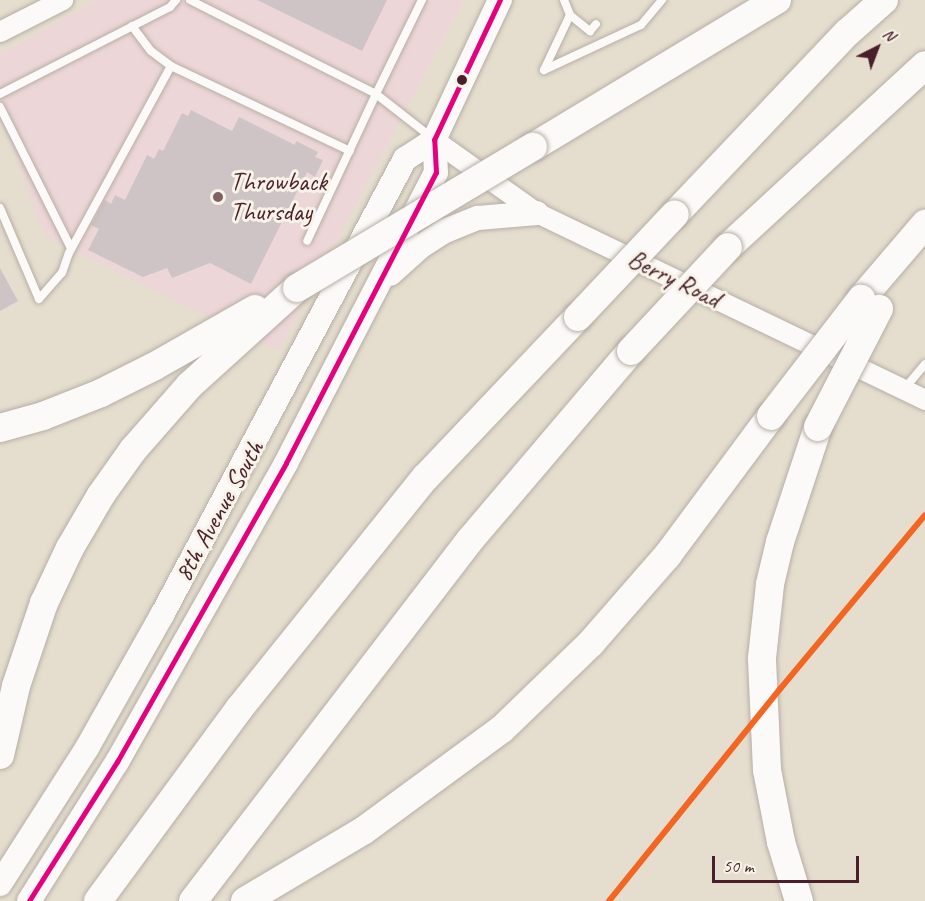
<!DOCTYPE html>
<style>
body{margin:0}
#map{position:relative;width:925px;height:901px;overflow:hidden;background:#e5dece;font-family:Caveat,sans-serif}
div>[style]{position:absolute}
.built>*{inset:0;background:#edd6d7}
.building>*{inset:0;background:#cfc4c5}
.roads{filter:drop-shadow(0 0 2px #b6aea5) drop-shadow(0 0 2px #b6aea5)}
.service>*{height:8px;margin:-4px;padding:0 4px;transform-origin:4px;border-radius:4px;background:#fbfaf8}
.tertiary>*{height:20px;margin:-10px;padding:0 10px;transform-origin:10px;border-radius:10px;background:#fbfaf8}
.primary>*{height:24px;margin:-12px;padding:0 12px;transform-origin:12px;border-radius:12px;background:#fbfaf8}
.motorway>*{height:28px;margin:-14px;padding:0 14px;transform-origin:14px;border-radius:14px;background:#fbfaf8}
.bridges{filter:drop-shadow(0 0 2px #b6aea5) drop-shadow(0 0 2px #b6aea5)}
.motorway-bridge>*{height:28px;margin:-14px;padding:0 14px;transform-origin:14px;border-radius:14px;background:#fbfaf8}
.bus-1>*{height:4.5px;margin:-2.25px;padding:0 2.25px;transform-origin:2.25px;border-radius:2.25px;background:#e5007d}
.rail-1>*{height:6px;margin:-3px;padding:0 3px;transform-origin:3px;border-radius:3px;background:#f26522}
.dots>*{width:16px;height:16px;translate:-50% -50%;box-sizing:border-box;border:3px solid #f7f3e8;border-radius:50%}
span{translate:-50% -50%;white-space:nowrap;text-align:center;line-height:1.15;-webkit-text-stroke:6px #f7f3e8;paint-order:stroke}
.poi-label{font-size:26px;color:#4a1f2b}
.left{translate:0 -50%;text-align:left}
.street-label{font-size:26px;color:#4a1f2b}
.north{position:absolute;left:847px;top:18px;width:60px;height:60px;-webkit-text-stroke:4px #f7f3e8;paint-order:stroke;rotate:42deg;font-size:16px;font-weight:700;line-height:24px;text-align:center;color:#4a1f2b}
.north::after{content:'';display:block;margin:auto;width:21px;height:27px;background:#4a1f2b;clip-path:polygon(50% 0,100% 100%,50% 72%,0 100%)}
.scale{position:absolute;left:712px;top:856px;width:147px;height:27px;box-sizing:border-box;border:3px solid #4a1f2b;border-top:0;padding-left:8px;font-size:18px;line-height:21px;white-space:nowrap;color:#4a1f2b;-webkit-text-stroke:4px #f7f3e8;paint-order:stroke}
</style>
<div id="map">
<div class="built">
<div style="clip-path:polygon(97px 0,464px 0,278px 351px,44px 236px,0 112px,0 54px)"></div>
</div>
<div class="building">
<div style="clip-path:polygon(257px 0,387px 0,362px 51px)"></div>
<div style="clip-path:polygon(191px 110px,232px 131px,239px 117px,295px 145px,296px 141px,318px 152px,315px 157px,323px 160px,315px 177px,307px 172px,251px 284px,210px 263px,172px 278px,167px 268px,143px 277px,88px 250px,99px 229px,91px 225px,105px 200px,111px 204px,115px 195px,125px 200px,147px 155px,154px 159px,159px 149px,163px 151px,182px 113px,188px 116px)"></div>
<div style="clip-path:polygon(0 268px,18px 301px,0 311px)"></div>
</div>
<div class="roads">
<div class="service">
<div style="left:190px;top:0;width:208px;rotate:26.8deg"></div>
<div style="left:376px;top:94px;width:162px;rotate:115.1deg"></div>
<div style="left:422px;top:0;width:105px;rotate:116.1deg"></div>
<div style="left:376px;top:94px;width:70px;rotate:38deg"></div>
<div style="left:564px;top:0;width:16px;rotate:68deg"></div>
<div style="left:570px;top:15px;width:61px;rotate:115.3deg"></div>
<div style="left:544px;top:70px;width:107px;rotate:-24.9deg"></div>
<div style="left:641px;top:25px;width:33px;rotate:-50deg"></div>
<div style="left:570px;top:15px;width:26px;rotate:39deg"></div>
<div style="left:590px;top:31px;width:9px;rotate:-49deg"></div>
<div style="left:132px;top:26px;width:31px;rotate:53deg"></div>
<div style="left:151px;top:51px;width:25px;rotate:37deg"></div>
<div style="left:0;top:94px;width:191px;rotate:-27.1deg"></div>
<div style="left:170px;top:7px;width:9px;rotate:-49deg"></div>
<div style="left:0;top:107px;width:158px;rotate:63.3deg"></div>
<div style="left:0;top:208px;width:99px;rotate:66.8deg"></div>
<div style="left:39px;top:299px;width:35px;rotate:-49deg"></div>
<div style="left:62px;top:273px;width:21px;rotate:-71deg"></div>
<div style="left:69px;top:253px;width:213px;rotate:-61.4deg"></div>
<div style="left:171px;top:66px;width:198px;rotate:25.4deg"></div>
<div style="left:905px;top:388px;width:31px;rotate:-50deg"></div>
</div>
<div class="tertiary">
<div style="left:0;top:32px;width:71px;rotate:-26.9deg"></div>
<div style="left:434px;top:140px;width:126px;rotate:35.3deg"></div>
<div style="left:537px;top:213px;width:431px;rotate:25.7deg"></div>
</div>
<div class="primary">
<div style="left:390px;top:274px;width:40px;rotate:-42deg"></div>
<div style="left:420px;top:247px;width:30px;rotate:-33deg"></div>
<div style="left:445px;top:231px;width:35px;rotate:-22deg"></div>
<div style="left:478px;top:218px;width:59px;rotate:-4.8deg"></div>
<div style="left:0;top:884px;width:161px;rotate:-57.4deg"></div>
<div style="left:87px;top:748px;width:153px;rotate:-60.6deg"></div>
<div style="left:162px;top:615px;width:517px;rotate:-61.95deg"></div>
<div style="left:405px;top:159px;width:35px;rotate:-33deg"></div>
<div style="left:29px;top:901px;width:165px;rotate:-57.7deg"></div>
<div style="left:117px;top:762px;width:343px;rotate:-60.5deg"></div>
<div style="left:286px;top:463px;width:326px;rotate:-62.7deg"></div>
<div style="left:436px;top:173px;width:33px;rotate:-93deg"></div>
<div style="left:434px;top:140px;width:155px;rotate:-64.8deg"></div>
</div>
<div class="motorway">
<div style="left:533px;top:147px;width:285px;rotate:-31.1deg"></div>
<div style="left:675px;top:214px;width:251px;rotate:-46.5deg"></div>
<div style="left:848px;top:32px;width:48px;rotate:-41.6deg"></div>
<div style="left:728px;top:247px;width:268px;rotate:-42.7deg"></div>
<div style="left:861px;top:299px;width:99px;rotate:-49.5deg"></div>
<div style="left:0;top:428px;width:45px;rotate:-15.6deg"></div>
<div style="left:43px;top:416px;width:62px;rotate:-21.6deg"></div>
<div style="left:101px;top:393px;width:60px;rotate:-26.6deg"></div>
<div style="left:155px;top:366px;width:115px;rotate:-29.7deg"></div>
<div style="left:0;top:755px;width:71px;rotate:-76.9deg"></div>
<div style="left:16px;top:686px;width:88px;rotate:-71.4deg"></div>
<div style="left:44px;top:603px;width:61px;rotate:-64.7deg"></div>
<div style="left:70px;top:548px;width:61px;rotate:-59.7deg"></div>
<div style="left:101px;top:495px;width:55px;rotate:-54.6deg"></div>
<div style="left:133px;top:450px;width:86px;rotate:-48.8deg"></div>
<div style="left:190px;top:385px;width:144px;rotate:-42.2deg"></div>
<div style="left:98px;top:901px;width:238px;rotate:-53.7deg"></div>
<div style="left:239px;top:709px;width:297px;rotate:-51.2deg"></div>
<div style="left:425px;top:478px;width:222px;rotate:-46.5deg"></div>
<div style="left:193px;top:901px;width:455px;rotate:-52.5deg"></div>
<div style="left:470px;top:540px;width:248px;rotate:-49.6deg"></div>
<div style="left:245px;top:901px;width:137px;rotate:-30.7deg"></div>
<div style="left:363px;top:831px;width:172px;rotate:-36.3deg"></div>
<div style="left:502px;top:729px;width:124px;rotate:-44deg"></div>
<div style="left:591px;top:643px;width:116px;rotate:-48.9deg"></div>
<div style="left:667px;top:556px;width:174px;rotate:-53.4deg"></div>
<div style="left:799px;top:901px;width:62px;rotate:-107deg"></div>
<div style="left:781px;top:842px;width:73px;rotate:-101deg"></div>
<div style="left:767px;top:770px;width:112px;rotate:-92.6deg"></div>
<div style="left:762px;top:658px;width:74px;rotate:-83.8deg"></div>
<div style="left:770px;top:584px;width:43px;rotate:-76.6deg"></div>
<div style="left:780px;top:542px;width:121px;rotate:-71.7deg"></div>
</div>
</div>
<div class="bridges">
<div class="motorway-bridge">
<div style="left:297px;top:288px;width:275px;rotate:-30.9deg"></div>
<div style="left:578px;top:317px;width:141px;rotate:-46.7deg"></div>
<div style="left:631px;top:351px;width:142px;rotate:-47deg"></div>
<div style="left:771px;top:416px;width:148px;rotate:-52.4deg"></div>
<div style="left:818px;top:427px;width:133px;rotate:-62.7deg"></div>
</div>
</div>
<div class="bus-1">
<div style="left:29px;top:901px;width:165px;rotate:-57.7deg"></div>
<div style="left:117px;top:762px;width:343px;rotate:-60.5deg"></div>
<div style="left:286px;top:463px;width:326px;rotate:-62.7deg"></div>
<div style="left:436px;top:173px;width:33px;rotate:-93deg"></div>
<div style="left:434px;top:140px;width:155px;rotate:-64.8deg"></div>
</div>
<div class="rail-1">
<div style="left:609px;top:901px;width:272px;rotate:-51.1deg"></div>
<div style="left:780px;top:689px;width:226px;rotate:-50.2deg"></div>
</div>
<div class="dots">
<div style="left:462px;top:80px;background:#4a1f2b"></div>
<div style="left:218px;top:197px;background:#806264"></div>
</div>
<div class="poi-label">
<span class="left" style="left:230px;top:197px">Throwback<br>Thursday</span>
</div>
<div class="street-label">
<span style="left:674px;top:279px;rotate:26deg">Berry Road</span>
<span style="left:219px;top:511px;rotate:-61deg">8th Avenue South</span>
</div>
<div class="north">N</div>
<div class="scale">50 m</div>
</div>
